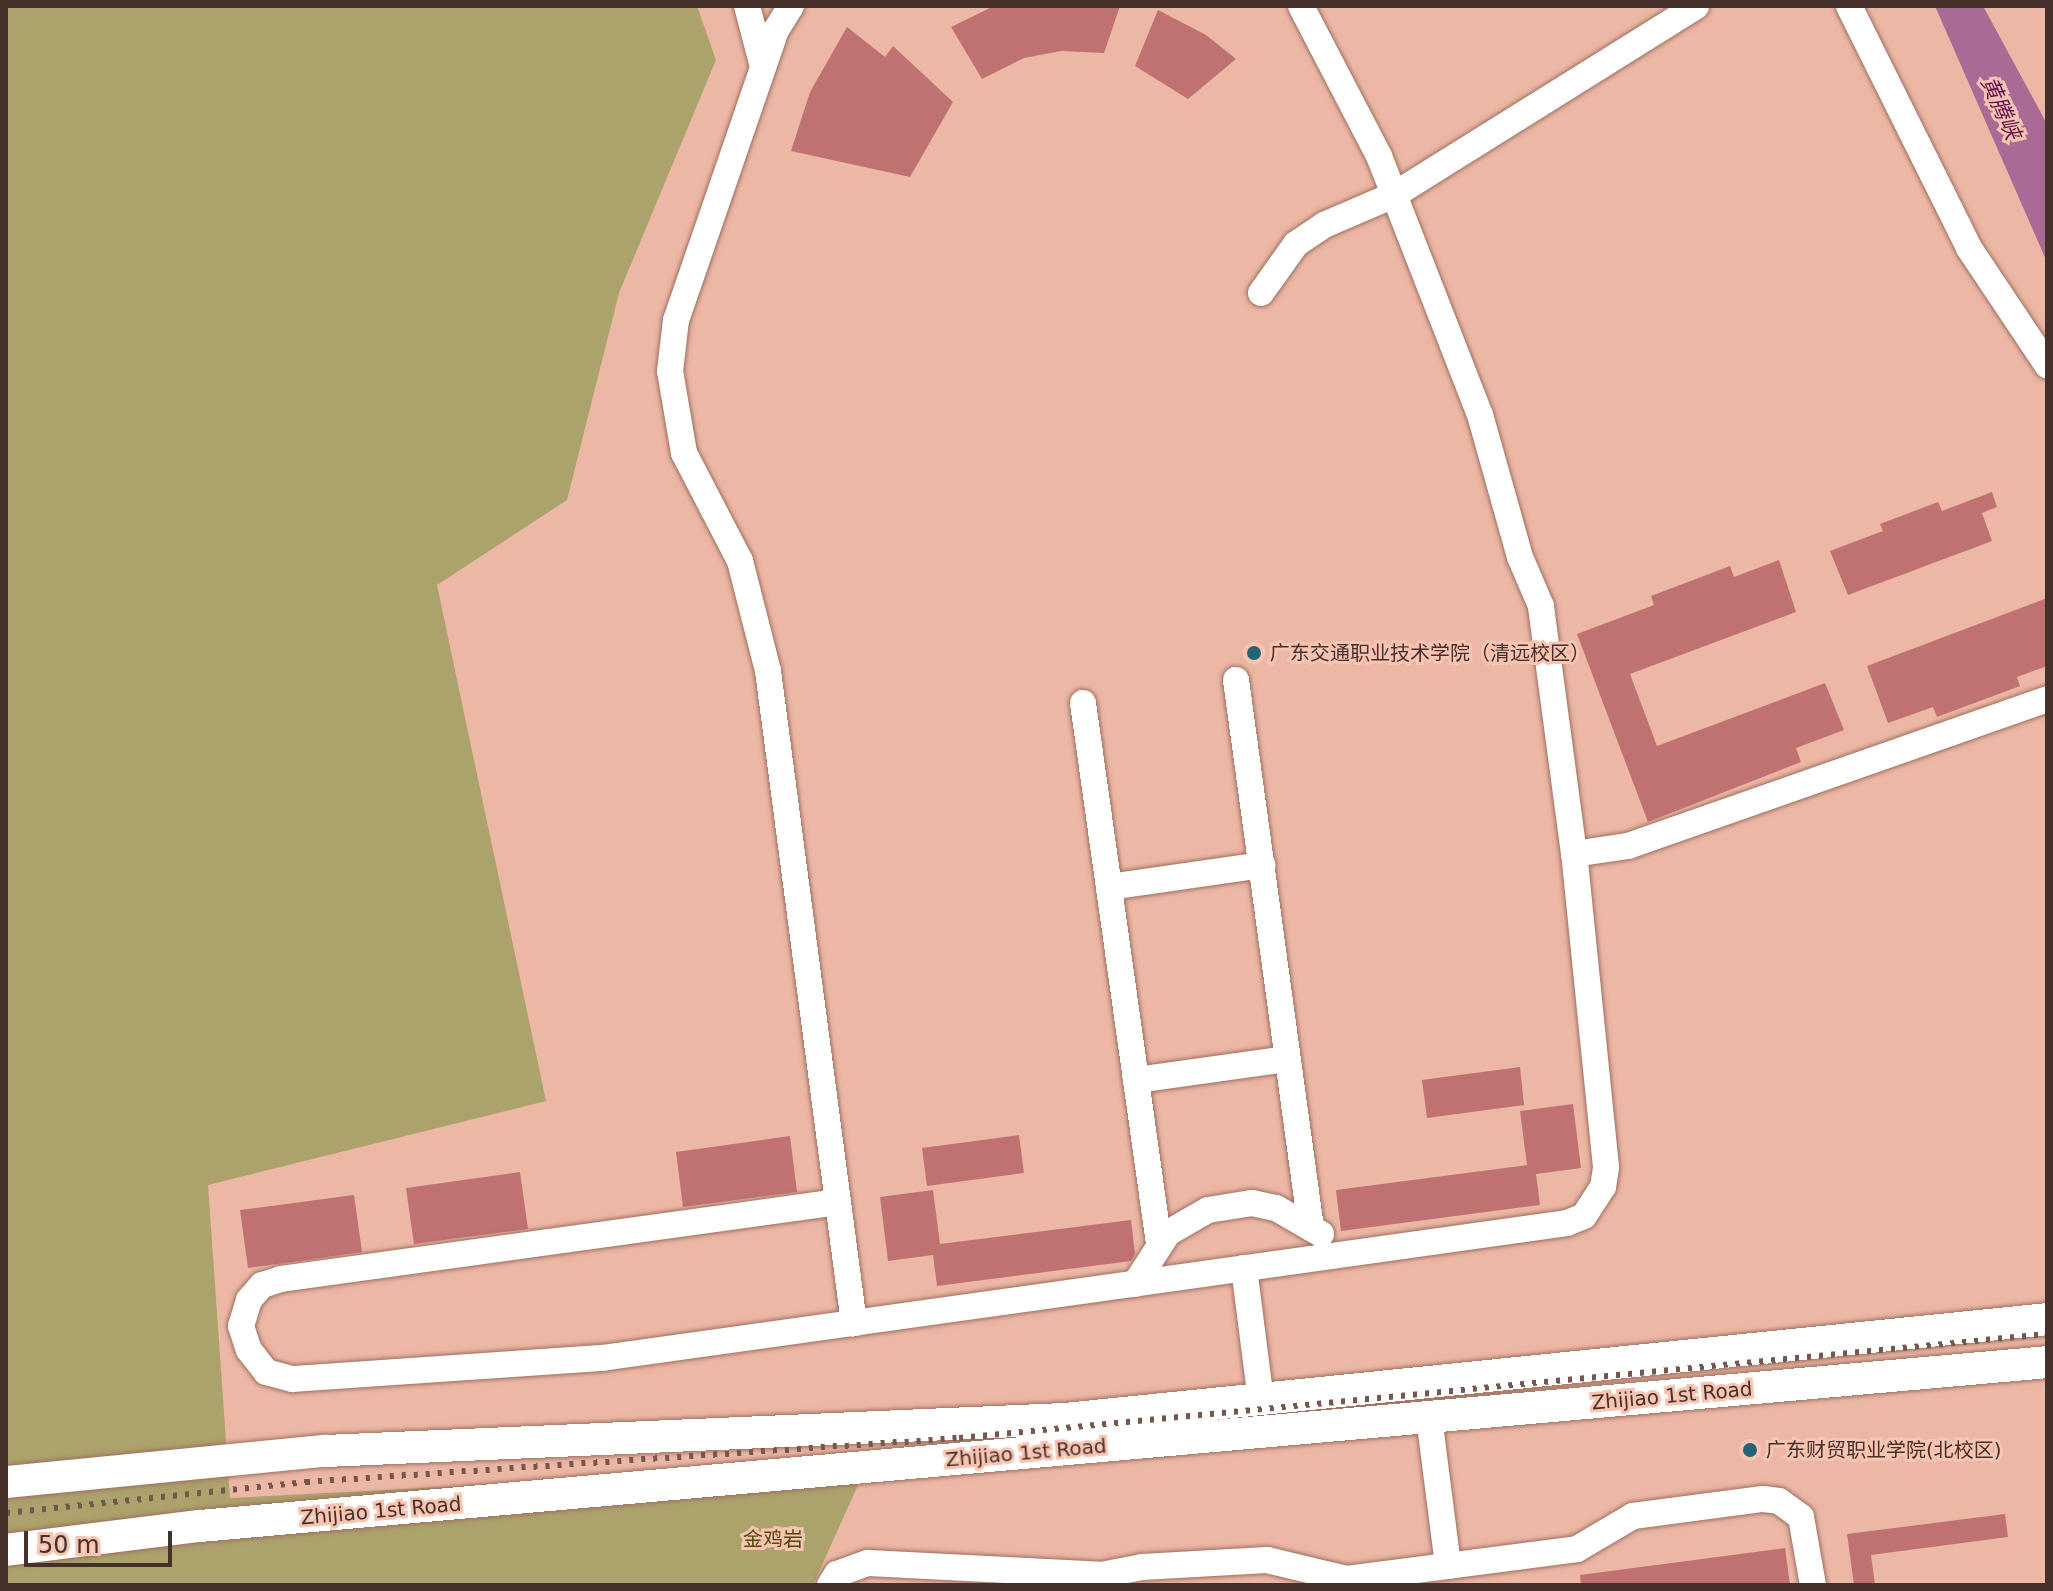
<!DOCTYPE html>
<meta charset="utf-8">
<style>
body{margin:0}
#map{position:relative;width:2053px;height:1591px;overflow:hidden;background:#ecb7a5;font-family:"DejaVu Sans","Noto Sans SC",sans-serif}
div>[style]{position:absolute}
.green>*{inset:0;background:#aca26c}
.water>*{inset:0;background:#a96a95}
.building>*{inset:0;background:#c07273}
.roads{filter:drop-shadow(0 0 2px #9f6f5f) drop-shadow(0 0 2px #9f6f5f)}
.minor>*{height:26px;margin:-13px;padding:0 13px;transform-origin:13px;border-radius:13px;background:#fff}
.major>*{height:32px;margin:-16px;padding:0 16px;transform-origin:16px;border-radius:16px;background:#fff}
.rail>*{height:6px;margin-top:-3px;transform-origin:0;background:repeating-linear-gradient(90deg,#75574d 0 4px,transparent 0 12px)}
.dots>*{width:22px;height:22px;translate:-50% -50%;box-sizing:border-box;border:4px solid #fac4b2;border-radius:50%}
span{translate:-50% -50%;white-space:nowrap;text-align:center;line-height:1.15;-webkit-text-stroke:6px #fac4b2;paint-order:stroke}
.poi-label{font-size:20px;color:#46312a}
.left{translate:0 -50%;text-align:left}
.street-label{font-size:20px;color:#46312a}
.park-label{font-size:20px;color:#53490d}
.water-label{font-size:22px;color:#5f114d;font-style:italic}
.frame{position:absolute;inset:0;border:8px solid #46312a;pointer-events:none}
.scale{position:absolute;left:24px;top:1531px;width:148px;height:36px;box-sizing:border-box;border:4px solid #46312a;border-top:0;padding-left:10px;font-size:24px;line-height:28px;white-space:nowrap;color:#46312a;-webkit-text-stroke:6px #fac4b2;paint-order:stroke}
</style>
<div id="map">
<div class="green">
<div style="clip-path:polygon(6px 6px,697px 6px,716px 60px,619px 293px,567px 500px,437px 585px,546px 1101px,208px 1185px,230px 1498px,867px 1465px,813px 1585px,6px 1585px)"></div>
</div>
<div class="water">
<div style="clip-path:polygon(1935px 6px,1983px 6px,2047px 124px,2047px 262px)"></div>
</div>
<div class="building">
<div style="clip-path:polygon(994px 6px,1120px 6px,1104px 53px,1061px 51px,1024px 58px,982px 79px,951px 27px)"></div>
<div style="clip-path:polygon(1158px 10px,1206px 35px,1236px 59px,1188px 99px,1135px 66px)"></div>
<div style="clip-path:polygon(847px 27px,885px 57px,893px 46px,953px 102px,910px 177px,791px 151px,810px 92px)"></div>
<div style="clip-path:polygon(1992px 492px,1997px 507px,1982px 513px,1992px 541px,1848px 595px,1830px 551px,1883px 531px,1880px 524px,1938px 502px,1942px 511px)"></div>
<div style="clip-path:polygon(1779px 560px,1796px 612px,1630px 674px,1657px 746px,1825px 683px,1844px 730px,1796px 748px,1801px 762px,1648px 822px,1577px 634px,1654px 605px,1651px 596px,1730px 566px,1734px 577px)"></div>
<div style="clip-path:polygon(2047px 598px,2047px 666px,2017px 677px,2020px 686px,1937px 717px,1933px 707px,1888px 723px,1867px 666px)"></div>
<div style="clip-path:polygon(1520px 1067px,1524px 1105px,1427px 1118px,1422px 1080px)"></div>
<div style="clip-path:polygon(1573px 1104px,1581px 1168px,1536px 1174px,1540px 1205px,1341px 1231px,1336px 1190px,1527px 1165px,1520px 1111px)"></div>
<div style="clip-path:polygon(1019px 1135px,1024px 1173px,927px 1186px,922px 1148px)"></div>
<div style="clip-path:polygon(790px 1136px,797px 1192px,683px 1207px,676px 1152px)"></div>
<div style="clip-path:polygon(520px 1172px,528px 1229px,414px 1244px,406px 1188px)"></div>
<div style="clip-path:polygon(933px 1190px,940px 1244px,1131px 1220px,1135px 1254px,1131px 1261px,937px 1286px,933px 1255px,888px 1261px,880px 1197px)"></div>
<div style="clip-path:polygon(354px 1195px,362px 1252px,248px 1268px,240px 1210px)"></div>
<div style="clip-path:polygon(2005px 1514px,2008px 1537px,1871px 1555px,1875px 1585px,1854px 1585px,1847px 1534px)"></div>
<div style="clip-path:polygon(1785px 1548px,1790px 1585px,1581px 1585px,1580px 1575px)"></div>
</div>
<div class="roads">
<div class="minor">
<div style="left:747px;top:6px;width:63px;rotate:75.3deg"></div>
<div style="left:791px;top:6px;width:28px;rotate:122deg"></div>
<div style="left:776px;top:30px;width:307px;rotate:109deg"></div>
<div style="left:676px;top:320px;width:51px;rotate:96.7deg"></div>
<div style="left:670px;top:371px;width:83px;rotate:80.3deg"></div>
<div style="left:684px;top:453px;width:122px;rotate:62.6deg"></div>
<div style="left:740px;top:561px;width:114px;rotate:75.7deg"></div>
<div style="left:768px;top:671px;width:658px;rotate:82.49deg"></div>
<div style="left:1849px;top:6px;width:270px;rotate:63.6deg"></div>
<div style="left:1969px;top:248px;width:141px;rotate:56.3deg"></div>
<div style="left:1261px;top:293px;width:60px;rotate:-54.5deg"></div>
<div style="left:1296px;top:244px;width:34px;rotate:-34deg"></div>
<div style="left:1324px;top:225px;width:76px;rotate:-23.2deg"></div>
<div style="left:1394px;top:195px;width:356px;rotate:-32deg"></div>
<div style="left:1236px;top:680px;width:553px;rotate:82.21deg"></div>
<div style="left:1083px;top:703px;width:546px;rotate:82deg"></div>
<div style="left:1574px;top:854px;width:55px;rotate:-8.4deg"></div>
<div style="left:1628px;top:846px;width:444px;rotate:-19.3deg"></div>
<div style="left:1109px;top:887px;width:155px;rotate:-8.2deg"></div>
<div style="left:1136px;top:1080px;width:153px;rotate:-7.9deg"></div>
<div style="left:838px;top:1202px;width:562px;rotate:172.13deg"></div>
<div style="left:281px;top:1279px;width:20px;rotate:162deg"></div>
<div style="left:262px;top:1285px;width:20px;rotate:131deg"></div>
<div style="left:249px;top:1300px;width:27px;rotate:107deg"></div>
<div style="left:241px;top:1326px;width:25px;rotate:72deg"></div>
<div style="left:249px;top:1350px;width:28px;rotate:52deg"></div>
<div style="left:266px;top:1372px;width:28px;rotate:15deg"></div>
<div style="left:293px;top:1379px;width:310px;rotate:-3.9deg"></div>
<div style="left:602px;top:1358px;width:974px;rotate:-7.96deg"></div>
<div style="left:1567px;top:1223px;width:18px;rotate:-22deg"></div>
<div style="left:1584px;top:1216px;width:35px;rotate:-57deg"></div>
<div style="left:1603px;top:1187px;width:20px;rotate:-81deg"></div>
<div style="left:1606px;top:1167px;width:315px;rotate:-95.8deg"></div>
<div style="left:1574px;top:854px;width:250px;rotate:-97.6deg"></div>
<div style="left:1541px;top:606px;width:53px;rotate:-113.2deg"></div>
<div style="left:1520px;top:557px;width:148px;rotate:-105.7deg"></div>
<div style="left:1480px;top:415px;width:278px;rotate:-111.3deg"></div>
<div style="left:1379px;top:156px;width:169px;rotate:-117.5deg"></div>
<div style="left:1244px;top:1268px;width:133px;rotate:82.7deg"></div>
<div style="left:1135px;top:1284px;width:61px;rotate:-57.1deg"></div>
<div style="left:1168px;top:1233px;width:46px;rotate:-29.9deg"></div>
<div style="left:1208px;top:1210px;width:45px;rotate:-9deg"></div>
<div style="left:1252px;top:1203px;width:25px;rotate:12deg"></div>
<div style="left:1276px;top:1208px;width:52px;rotate:30deg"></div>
<div style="left:1429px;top:1417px;width:150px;rotate:82.7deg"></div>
<div style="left:830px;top:1585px;width:13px;rotate:-58deg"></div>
<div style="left:837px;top:1574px;width:33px;rotate:-20deg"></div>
<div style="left:868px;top:1563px;width:233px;rotate:2.9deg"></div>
<div style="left:1101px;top:1575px;width:42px;rotate:-11deg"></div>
<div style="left:1142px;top:1567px;width:125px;rotate:-3.2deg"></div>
<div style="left:1267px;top:1560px;width:82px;rotate:13.4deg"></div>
<div style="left:1347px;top:1579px;width:232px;rotate:-7.4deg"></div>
<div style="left:1577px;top:1549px;width:65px;rotate:-30.5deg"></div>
<div style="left:1633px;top:1516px;width:131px;rotate:-7.5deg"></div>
<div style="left:1763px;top:1499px;width:16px;rotate:7deg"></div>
<div style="left:1779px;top:1501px;width:27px;rotate:36deg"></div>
<div style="left:1801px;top:1517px;width:69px;rotate:80deg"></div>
</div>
<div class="major">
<div style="left:6px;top:1482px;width:321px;rotate:-5.6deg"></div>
<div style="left:325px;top:1451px;width:741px;rotate:-2.48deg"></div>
<div style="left:1065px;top:1419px;width:987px;rotate:-5.81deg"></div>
<div style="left:6px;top:1550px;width:195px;rotate:-7.1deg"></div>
<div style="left:200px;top:1526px;width:1854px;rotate:-5.07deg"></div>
</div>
</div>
<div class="rail">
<div style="left:6px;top:1513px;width:302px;rotate:-5.9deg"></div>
<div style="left:306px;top:1482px;width:654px;rotate:-3.85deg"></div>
<div style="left:959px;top:1438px;width:1093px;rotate:-5.46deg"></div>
</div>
<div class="dots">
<div style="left:1254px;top:653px;background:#216577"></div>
<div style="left:1750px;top:1450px;background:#216577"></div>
</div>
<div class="poi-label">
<span class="left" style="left:1270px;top:653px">广东交通职业技术学院（清远校区）</span>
<span class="left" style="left:1766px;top:1450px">广东财贸职业学院(北校区)</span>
</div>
<div class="street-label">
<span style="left:1672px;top:1396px;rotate:-5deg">Zhijiao 1st Road</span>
<span style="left:1026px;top:1453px;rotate:-5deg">Zhijiao 1st Road</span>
<span style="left:381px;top:1511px;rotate:-5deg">Zhijiao 1st Road</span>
</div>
<div class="park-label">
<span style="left:773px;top:1539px">金鸡岩</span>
</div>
<div class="water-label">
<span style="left:2001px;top:108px;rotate:66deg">黄腾峡</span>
</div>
<div class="frame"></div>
<div class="scale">50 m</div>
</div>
